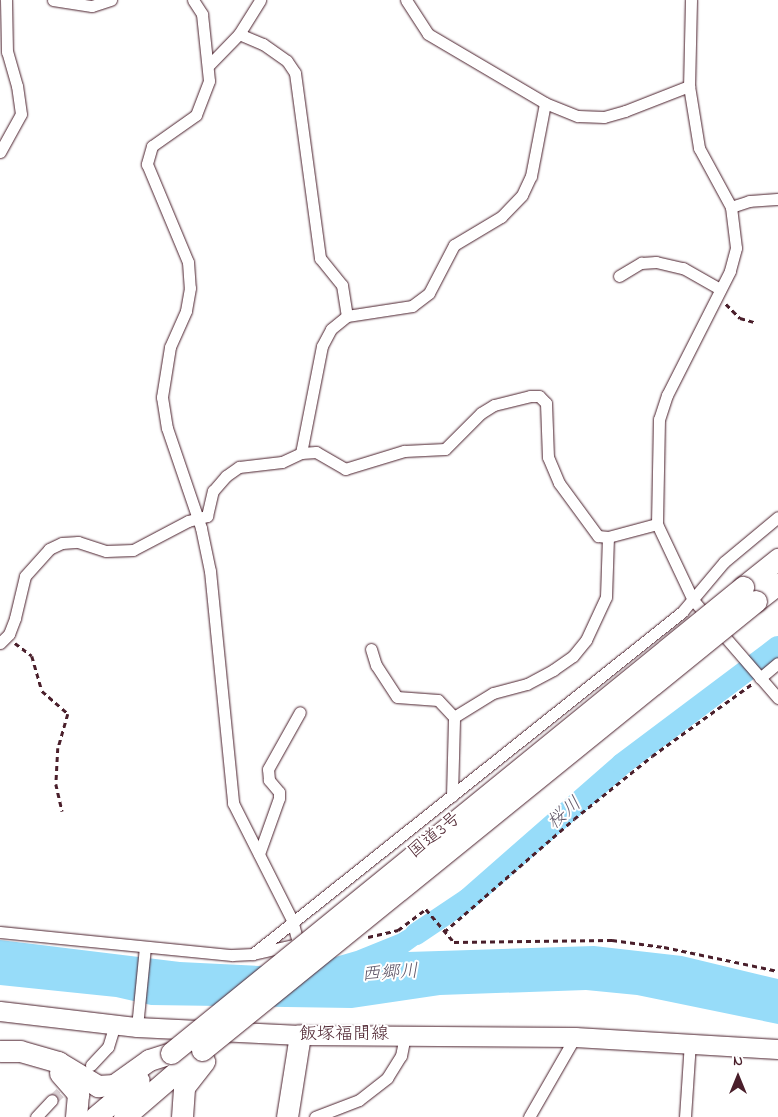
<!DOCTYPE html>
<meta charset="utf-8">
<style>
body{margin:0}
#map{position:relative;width:778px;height:1117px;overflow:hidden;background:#fff;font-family:"Indie Flower","Klee One",sans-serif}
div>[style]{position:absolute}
.water>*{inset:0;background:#97dcf9}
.river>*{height:22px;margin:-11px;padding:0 11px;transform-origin:11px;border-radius:11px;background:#97dcf9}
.street-tunnel>*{height:11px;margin-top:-5.5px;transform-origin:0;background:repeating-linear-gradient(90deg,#dbd2d5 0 11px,transparent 0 16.5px)}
.path>*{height:2.5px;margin-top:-1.25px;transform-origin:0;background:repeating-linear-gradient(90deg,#4a1f2b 0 5px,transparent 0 9px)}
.roads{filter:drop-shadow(0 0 1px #4a1f2b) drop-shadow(0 0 1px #4a1f2b)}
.street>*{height:11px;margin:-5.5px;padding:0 5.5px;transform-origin:5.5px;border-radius:5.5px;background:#fff}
.primary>*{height:19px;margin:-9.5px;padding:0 9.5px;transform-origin:9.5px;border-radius:9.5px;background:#fff}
.highway>*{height:21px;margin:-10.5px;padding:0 10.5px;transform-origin:10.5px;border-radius:10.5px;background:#fff}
.bridges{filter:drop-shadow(0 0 1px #4a1f2b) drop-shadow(0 0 1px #4a1f2b)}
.highway-bridge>*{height:21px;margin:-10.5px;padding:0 10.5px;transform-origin:10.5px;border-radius:10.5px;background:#fff}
span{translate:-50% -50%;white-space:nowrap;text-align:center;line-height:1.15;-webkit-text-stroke:4px #fff;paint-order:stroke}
.street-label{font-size:18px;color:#4a1f2b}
.water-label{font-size:19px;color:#615869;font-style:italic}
.north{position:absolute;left:713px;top:1052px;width:50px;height:50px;-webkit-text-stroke:4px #fff;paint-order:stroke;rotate:0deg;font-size:14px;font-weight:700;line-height:20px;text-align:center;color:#4a1f2b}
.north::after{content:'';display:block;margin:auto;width:18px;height:22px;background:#4a1f2b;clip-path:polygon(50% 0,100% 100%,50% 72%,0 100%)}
</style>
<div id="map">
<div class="water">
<div style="clip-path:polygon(436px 911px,448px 923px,408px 952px,594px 946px,682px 956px,778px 979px,778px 1024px,637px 995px,586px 990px,440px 995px,352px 1008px,151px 1005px,116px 997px,0 985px,0 940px,180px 962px,259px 966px,325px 960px,356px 951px,398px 934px)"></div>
</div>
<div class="river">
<div style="left:416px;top:934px;width:63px;rotate:-33.9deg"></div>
<div style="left:468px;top:899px;width:205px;rotate:-41.2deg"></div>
<div style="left:622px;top:764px;width:195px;rotate:-36.9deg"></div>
</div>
<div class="street-tunnel">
<div style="left:52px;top:1100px;width:28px;rotate:-42deg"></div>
</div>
<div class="path">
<div style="left:726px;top:304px;width:20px;rotate:45deg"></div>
<div style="left:740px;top:318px;width:15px;rotate:16deg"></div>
<div style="left:15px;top:643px;width:21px;rotate:37deg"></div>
<div style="left:32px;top:656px;width:36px;rotate:74deg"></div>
<div style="left:42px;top:691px;width:35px;rotate:41deg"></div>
<div style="left:68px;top:714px;width:35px;rotate:106deg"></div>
<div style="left:58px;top:748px;width:36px;rotate:93deg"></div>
<div style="left:56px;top:784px;width:28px;rotate:77deg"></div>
<div style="left:444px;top:932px;width:172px;rotate:-41deg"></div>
<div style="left:574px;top:819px;width:100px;rotate:-38.9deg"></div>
<div style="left:652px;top:756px;width:123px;rotate:-35.8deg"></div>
<div style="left:368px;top:937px;width:31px;rotate:-13deg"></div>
<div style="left:398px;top:930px;width:35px;rotate:-37deg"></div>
<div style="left:426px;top:909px;width:43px;rotate:49.7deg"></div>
<div style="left:454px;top:942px;width:158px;rotate:-0.7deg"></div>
<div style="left:612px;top:940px;width:52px;rotate:7.7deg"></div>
<div style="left:664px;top:947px;width:116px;rotate:11.9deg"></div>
</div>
<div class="roads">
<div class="street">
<div style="left:53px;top:0;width:39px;rotate:9deg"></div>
<div style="left:92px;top:6px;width:20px;rotate:-18deg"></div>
<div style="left:193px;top:0;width:17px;rotate:57deg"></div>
<div style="left:202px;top:14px;width:67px;rotate:84deg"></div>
<div style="left:209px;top:81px;width:36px;rotate:111deg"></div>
<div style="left:196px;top:115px;width:54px;rotate:144.8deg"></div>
<div style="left:152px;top:146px;width:19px;rotate:106deg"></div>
<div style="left:147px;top:164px;width:106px;rotate:67.3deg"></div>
<div style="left:188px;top:262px;width:26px;rotate:86deg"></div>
<div style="left:190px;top:288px;width:23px;rotate:100deg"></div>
<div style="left:186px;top:311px;width:39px;rotate:114deg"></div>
<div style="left:170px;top:347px;width:51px;rotate:99.1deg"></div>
<div style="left:162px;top:397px;width:31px;rotate:81deg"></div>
<div style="left:167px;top:428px;width:106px;rotate:71.2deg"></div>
<div style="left:201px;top:528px;width:44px;rotate:78.2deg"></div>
<div style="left:210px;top:571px;width:233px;rotate:84.3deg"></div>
<div style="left:233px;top:803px;width:131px;rotate:63.2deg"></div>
<div style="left:292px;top:920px;width:23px;rotate:75deg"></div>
<div style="left:406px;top:0;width:40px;rotate:57.1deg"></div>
<div style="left:428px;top:34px;width:136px;rotate:30.5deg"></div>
<div style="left:545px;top:103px;width:35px;rotate:22deg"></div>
<div style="left:578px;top:116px;width:26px;rotate:2deg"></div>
<div style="left:604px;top:117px;width:22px;rotate:-16deg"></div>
<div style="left:625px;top:111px;width:69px;rotate:-21.3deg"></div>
<div style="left:691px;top:0;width:86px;rotate:91.3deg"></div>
<div style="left:689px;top:86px;width:63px;rotate:80.8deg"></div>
<div style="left:699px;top:148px;width:67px;rotate:61.5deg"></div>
<div style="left:731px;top:207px;width:41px;rotate:83deg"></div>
<div style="left:736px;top:248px;width:24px;rotate:105deg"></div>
<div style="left:730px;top:271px;width:139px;rotate:116.9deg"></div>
<div style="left:667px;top:395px;width:25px;rotate:108deg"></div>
<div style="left:659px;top:419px;width:105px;rotate:91.1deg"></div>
<div style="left:657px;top:524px;width:84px;rotate:64.7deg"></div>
<div style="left:693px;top:600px;width:130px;rotate:49.1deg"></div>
<div style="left:239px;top:34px;width:26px;rotate:23deg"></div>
<div style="left:263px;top:44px;width:29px;rotate:35deg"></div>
<div style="left:287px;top:61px;width:14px;rotate:56deg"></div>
<div style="left:295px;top:73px;width:187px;rotate:82.3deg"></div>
<div style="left:320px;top:258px;width:35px;rotate:51deg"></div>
<div style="left:342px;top:285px;width:31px;rotate:81deg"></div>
<div style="left:209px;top:65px;width:43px;rotate:-45.9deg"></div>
<div style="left:239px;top:34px;width:40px;rotate:-58deg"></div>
<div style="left:0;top:152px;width:43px;rotate:-61.1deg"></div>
<div style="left:21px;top:114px;width:28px;rotate:-98deg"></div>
<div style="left:17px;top:86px;width:35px;rotate:-106deg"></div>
<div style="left:7px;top:52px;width:52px;rotate:-91.1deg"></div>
<div style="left:731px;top:207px;width:19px;rotate:-18deg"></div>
<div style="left:749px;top:201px;width:29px;rotate:-4deg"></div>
<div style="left:619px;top:276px;width:26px;rotate:-31deg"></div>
<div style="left:641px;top:263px;width:15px;rotate:-4deg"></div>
<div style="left:656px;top:262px;width:28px;rotate:13deg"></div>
<div style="left:683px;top:268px;width:43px;rotate:29.6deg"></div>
<div style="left:301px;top:453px;width:109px;rotate:-78.9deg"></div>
<div style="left:322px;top:346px;width:19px;rotate:-62deg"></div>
<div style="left:331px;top:329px;width:21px;rotate:-39deg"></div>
<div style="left:347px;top:316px;width:66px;rotate:-8.7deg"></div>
<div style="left:412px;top:306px;width:21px;rotate:-37deg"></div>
<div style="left:429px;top:293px;width:54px;rotate:-62.5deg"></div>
<div style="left:454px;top:245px;width:55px;rotate:-30.8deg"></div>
<div style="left:501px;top:217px;width:30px;rotate:-46deg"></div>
<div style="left:522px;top:195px;width:21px;rotate:-65deg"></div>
<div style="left:531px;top:176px;width:74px;rotate:-79.1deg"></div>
<div style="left:0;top:643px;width:13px;rotate:-45deg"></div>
<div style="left:9px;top:634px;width:17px;rotate:-69deg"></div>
<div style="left:15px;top:618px;width:43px;rotate:-76.6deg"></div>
<div style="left:25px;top:576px;width:36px;rotate:-48deg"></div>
<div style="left:49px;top:549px;width:14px;rotate:-25deg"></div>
<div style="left:62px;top:543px;width:16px;rotate:-4deg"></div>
<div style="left:78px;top:542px;width:29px;rotate:18deg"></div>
<div style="left:106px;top:551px;width:27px;rotate:-2deg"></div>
<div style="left:133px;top:550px;width:62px;rotate:-27.8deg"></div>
<div style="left:188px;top:521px;width:20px;rotate:-15deg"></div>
<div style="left:207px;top:516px;width:26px;rotate:-77deg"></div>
<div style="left:213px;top:491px;width:20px;rotate:-49deg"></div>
<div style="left:226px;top:476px;width:16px;rotate:-35deg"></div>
<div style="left:239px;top:467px;width:43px;rotate:-6.6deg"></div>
<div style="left:282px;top:462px;width:21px;rotate:-25deg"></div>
<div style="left:301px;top:453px;width:15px;rotate:-4deg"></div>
<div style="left:316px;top:452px;width:34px;rotate:30deg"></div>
<div style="left:345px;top:469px;width:62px;rotate:-17deg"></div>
<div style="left:404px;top:451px;width:41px;rotate:-2.8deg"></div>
<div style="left:445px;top:449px;width:51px;rotate:-45deg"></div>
<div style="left:481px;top:413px;width:15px;rotate:-32deg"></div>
<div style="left:494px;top:405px;width:37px;rotate:-14deg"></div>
<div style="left:530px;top:396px;width:9px"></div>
<div style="left:539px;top:396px;width:10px;rotate:45deg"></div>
<div style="left:546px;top:403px;width:54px;rotate:87.9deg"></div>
<div style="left:548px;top:457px;width:28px;rotate:67deg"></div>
<div style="left:559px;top:483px;width:66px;rotate:53.7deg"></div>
<div style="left:598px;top:536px;width:10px;rotate:6deg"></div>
<div style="left:608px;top:537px;width:51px;rotate:-14.9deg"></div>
<div style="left:371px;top:649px;width:17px;rotate:73deg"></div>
<div style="left:376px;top:665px;width:38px;rotate:57deg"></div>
<div style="left:397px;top:697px;width:41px;rotate:4.2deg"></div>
<div style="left:438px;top:700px;width:23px;rotate:47deg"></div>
<div style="left:760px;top:678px;width:23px;rotate:-40deg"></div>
<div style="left:452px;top:796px;width:79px;rotate:-88.5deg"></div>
<div style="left:454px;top:717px;width:46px;rotate:-31.6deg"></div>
<div style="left:493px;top:693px;width:35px;rotate:-15deg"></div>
<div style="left:527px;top:684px;width:30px;rotate:-28deg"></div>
<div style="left:553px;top:670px;width:24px;rotate:-35deg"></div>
<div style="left:573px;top:656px;width:21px;rotate:-51deg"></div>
<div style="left:586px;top:640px;width:47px;rotate:-65.1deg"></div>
<div style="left:606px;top:597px;width:60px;rotate:-88.1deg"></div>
<div style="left:259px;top:854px;width:59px;rotate:-70.3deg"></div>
<div style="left:279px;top:798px;width:6px;rotate:-90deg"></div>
<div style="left:279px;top:792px;width:16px;rotate:-130deg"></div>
<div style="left:269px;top:780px;width:11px;rotate:-95deg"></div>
<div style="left:268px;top:769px;width:65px;rotate:-60.7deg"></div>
<div style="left:0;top:932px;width:233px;rotate:5.7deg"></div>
<div style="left:232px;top:955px;width:21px;rotate:-3deg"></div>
<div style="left:253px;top:954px;width:50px;rotate:-12.7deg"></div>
<div style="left:253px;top:954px;width:549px;rotate:-38.56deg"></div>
<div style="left:682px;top:612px;width:65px;rotate:-50deg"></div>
<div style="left:724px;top:562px;width:70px;rotate:-39.8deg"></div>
<div style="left:137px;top:1027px;width:80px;rotate:-84.3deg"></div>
<div style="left:91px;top:1065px;width:25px;rotate:-47deg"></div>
<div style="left:108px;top:1047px;width:24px;rotate:-73deg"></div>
<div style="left:36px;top:1117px;width:23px;rotate:-47deg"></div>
<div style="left:315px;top:1117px;width:47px;rotate:-21.1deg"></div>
<div style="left:359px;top:1100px;width:36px;rotate:-38deg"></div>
<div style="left:387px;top:1078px;width:26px;rotate:-58deg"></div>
<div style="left:401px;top:1056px;width:21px;rotate:-79deg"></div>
<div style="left:529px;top:1117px;width:92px;rotate:-60.1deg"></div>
<div style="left:685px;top:1117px;width:76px;rotate:-86.2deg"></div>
</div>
<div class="primary">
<div style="left:0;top:1011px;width:138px;rotate:6.7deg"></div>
<div style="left:137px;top:1027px;width:163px;rotate:2.8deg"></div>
<div style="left:300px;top:1035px;width:275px;rotate:0.4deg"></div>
<div style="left:575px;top:1037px;width:203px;rotate:3.4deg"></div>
</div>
<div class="highway">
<div style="left:743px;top:587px;width:45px;rotate:-38.7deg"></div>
<div style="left:756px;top:601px;width:28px;rotate:-38deg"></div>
<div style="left:0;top:1051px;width:20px"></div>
<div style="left:20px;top:1051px;width:40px;rotate:16deg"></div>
<div style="left:58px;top:1062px;width:47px;rotate:31deg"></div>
<div style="left:98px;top:1086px;width:16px;rotate:-4deg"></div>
<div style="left:114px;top:1085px;width:43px;rotate:-35.5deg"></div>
<div style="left:149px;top:1060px;width:23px;rotate:-18deg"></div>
<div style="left:60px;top:1073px;width:28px;rotate:49deg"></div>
<div style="left:78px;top:1094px;width:23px;rotate:95deg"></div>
<div style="left:95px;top:1117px;width:57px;rotate:-40.1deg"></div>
<div style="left:124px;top:1117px;width:103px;rotate:-40.7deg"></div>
<div style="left:182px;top:1117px;width:30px;rotate:-86deg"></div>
<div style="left:184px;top:1087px;width:33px;rotate:-52deg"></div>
<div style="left:287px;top:1117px;width:83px;rotate:-81deg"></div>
</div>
</div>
<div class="bridges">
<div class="highway-bridge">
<div style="left:202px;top:1050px;width:713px;rotate:-39.02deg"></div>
<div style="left:171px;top:1053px;width:738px;rotate:-39.17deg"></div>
</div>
</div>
<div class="street-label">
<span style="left:435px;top:836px;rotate:-39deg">国道3号</span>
<span style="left:344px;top:1035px">飯塚福間線</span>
</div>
<div class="water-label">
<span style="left:565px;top:814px;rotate:-41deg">桜川</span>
<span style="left:390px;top:974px;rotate:-4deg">西郷川</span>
</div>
<div class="north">N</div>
</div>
